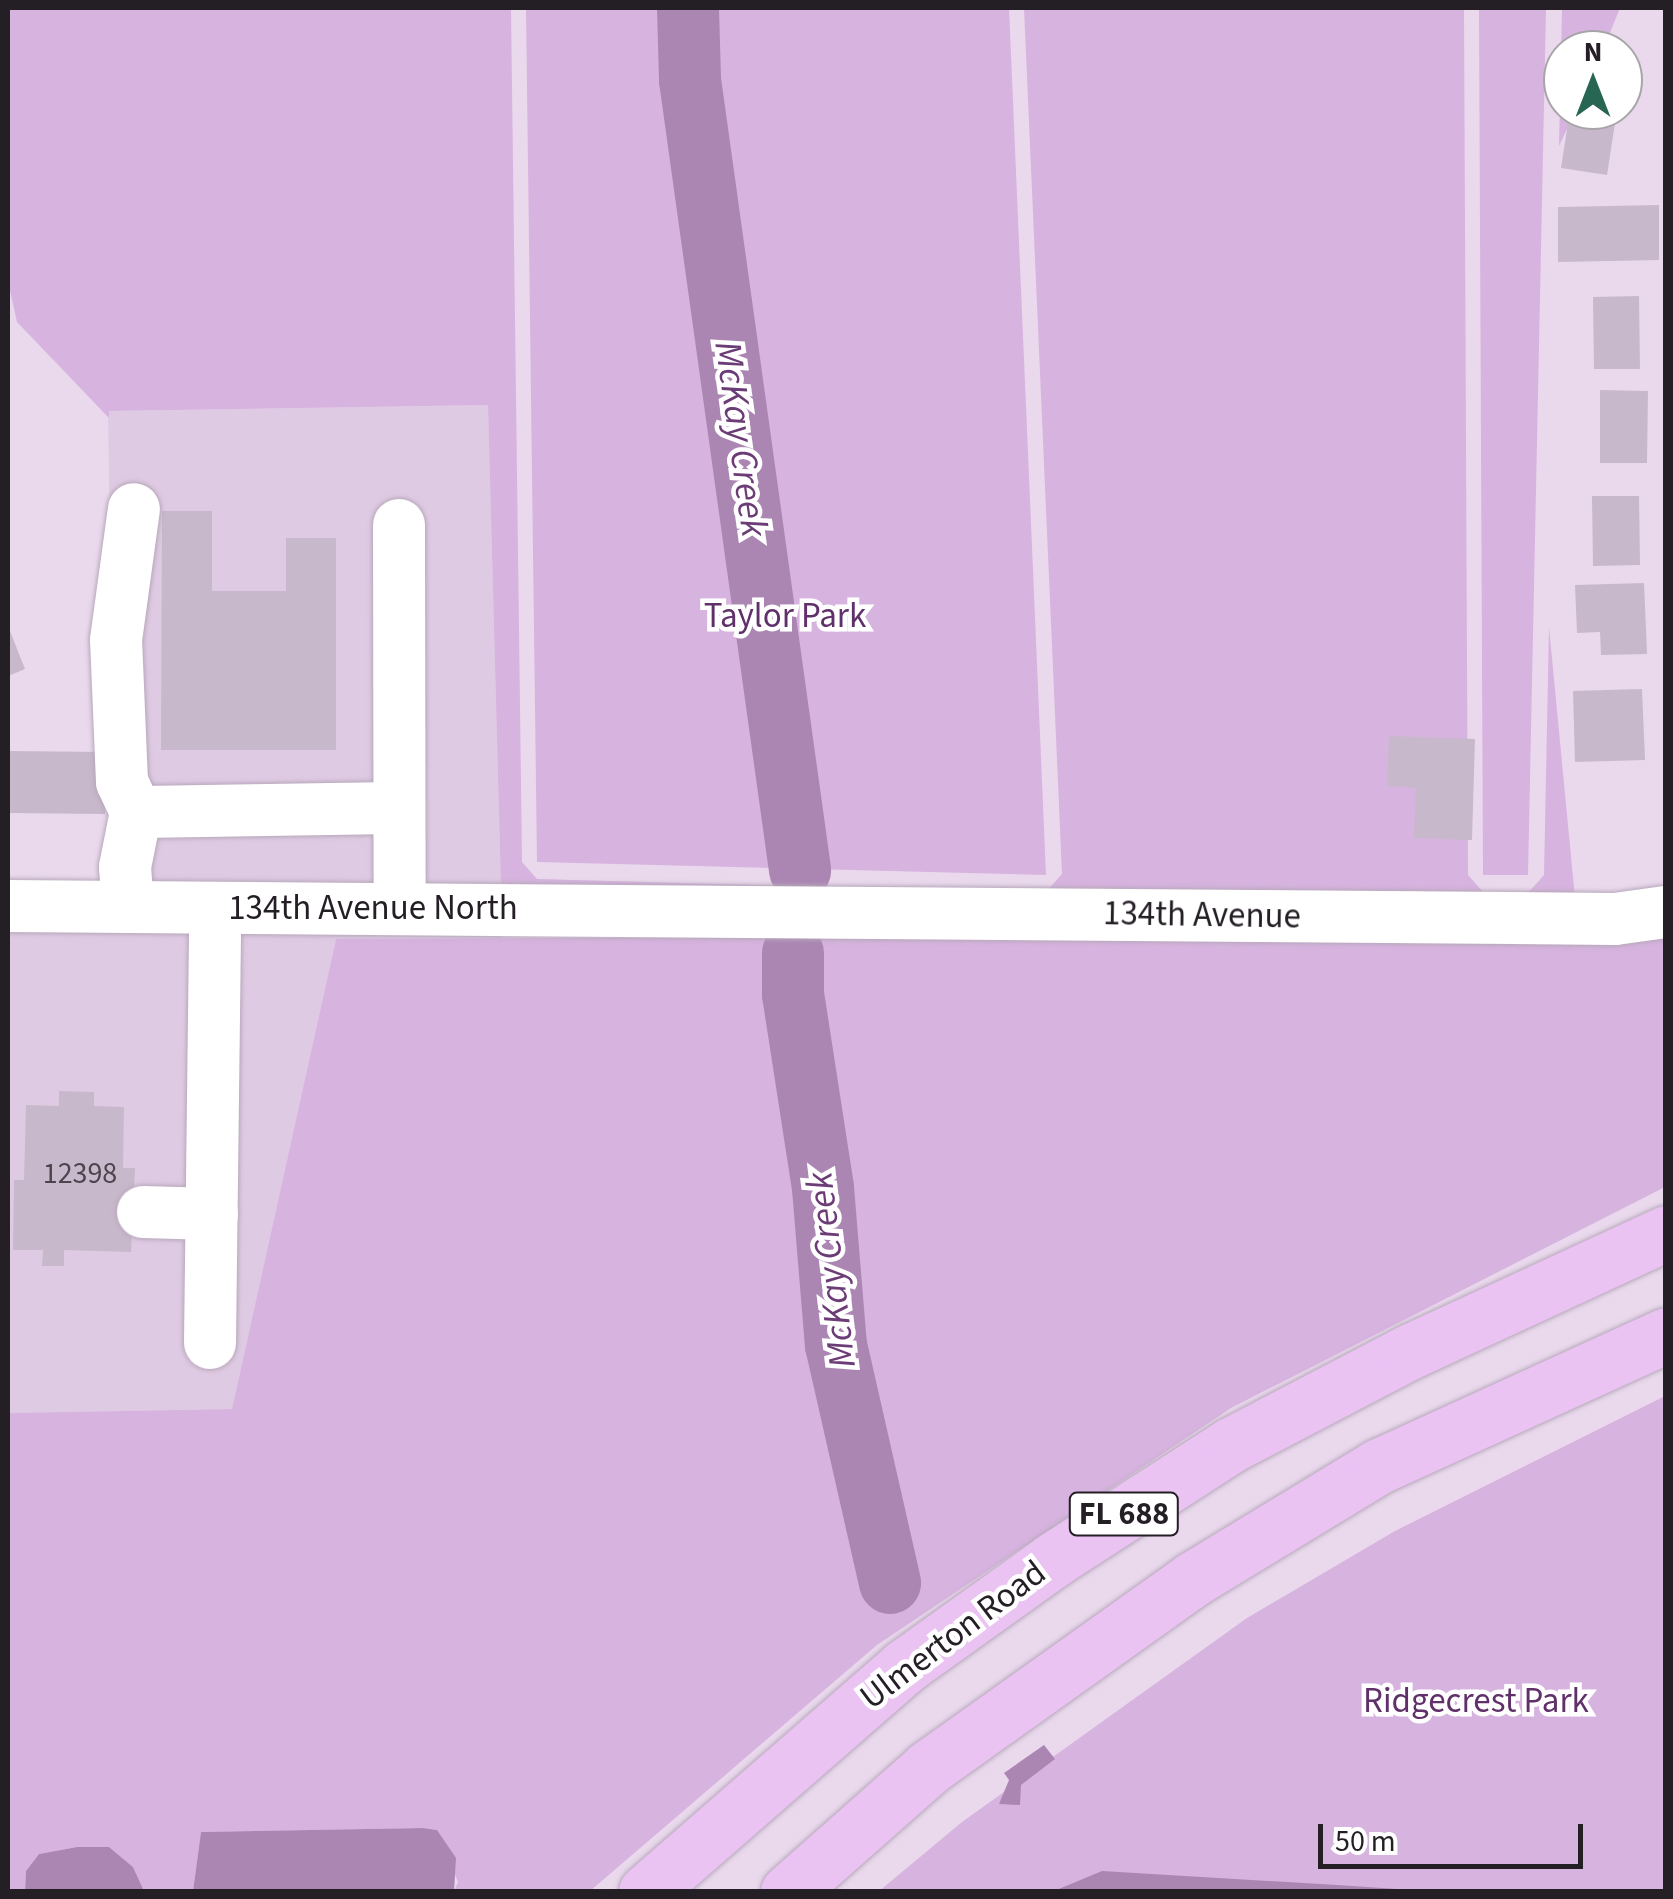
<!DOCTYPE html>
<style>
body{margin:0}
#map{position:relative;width:1673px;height:1899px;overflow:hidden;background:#ead9ed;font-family:"Source Sans 3",sans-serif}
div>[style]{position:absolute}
.built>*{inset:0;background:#dfcae3}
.green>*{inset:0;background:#d7b3df}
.water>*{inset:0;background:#ab86b3}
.river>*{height:62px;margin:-31px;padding:0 31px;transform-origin:31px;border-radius:31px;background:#ab86b3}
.building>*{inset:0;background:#c8b8cb}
.roads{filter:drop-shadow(0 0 2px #b7a8bb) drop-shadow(0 0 2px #b7a8bb)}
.minor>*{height:52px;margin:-26px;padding:0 26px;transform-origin:26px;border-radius:26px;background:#fff}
.major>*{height:55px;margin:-27.5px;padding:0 27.5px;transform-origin:27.5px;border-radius:27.5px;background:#ebc3f3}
span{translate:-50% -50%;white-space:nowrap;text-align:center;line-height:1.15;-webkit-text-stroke:9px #fff;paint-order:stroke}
.number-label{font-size:30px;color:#4d444e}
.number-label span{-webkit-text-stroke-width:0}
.shield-label span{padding:2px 8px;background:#fff;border:2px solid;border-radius:8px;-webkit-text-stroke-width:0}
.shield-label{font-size:32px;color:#241e25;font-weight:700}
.park-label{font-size:35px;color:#60306a}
.street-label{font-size:35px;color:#241e25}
.water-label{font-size:38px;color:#6c3c76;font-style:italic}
.frame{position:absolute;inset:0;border:10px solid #241e25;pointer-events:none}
.north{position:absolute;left:1543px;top:30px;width:100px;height:100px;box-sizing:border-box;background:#fff;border:2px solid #a7a5a8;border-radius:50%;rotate:0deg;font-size:28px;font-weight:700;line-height:40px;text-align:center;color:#241e25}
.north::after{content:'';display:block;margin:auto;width:35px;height:45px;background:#276653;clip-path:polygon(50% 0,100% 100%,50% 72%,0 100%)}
.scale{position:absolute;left:1318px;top:1824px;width:265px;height:45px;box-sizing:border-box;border:5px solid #241e25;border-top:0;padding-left:12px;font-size:30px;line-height:35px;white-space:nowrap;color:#241e25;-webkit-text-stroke:8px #fff;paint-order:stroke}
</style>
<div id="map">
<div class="built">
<div style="clip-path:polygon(488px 405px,501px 889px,115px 886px,108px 411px)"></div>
<div style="clip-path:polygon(8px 927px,502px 930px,503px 938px,336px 939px,232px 1409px,8px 1413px)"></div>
</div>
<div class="green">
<div style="clip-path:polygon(8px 8px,511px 8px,522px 862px,537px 879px,1045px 893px,1062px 874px,1024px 8px,1464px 8px,1468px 875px,1484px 893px,1528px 893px,1544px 875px,1549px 627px,1575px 898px,501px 889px,488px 405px,109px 411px,109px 418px,17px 322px,8px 282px)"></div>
<div style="clip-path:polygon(526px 8px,1009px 8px,1046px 875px,537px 862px)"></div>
<div style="clip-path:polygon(1479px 8px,1546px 8px,1528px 875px,1483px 875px)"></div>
<div style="clip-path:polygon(1562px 8px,1620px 8px,1603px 50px,1563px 50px,1563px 110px,1576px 110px,1559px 146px)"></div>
<div style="clip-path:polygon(1665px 933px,1665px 1187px,1231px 1408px,877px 1645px,590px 1891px,454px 1891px,458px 1882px,437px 1830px,423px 1828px,201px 1832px,193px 1891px,144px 1891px,133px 1867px,109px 1847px,77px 1847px,39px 1854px,26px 1871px,25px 1891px,8px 1891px,8px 1413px,232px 1409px,336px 939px)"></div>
<div style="clip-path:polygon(1665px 1396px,1665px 1891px,878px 1892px,962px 1822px,1247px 1618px,1395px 1531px)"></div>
</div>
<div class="water">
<div style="clip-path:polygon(1044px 1745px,1055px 1759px,1021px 1785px,1020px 1805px,999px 1804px,1009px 1780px,1004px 1773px)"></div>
<div style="clip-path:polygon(423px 1828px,437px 1830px,456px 1858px,454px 1891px,193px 1891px,201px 1832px)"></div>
<div style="clip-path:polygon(77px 1847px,109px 1847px,133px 1867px,144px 1891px,25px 1891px,26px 1871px,39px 1854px)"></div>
<div style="clip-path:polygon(1102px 1871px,1337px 1885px,1427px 1891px,1054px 1891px)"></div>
</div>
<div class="river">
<div style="left:688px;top:8px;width:72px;rotate:88.4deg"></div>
<div style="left:690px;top:80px;width:798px;rotate:82.07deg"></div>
<div style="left:793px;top:953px;width:41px;rotate:90deg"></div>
<div style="left:793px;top:994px;width:196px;rotate:81.2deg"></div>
<div style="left:823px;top:1188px;width:158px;rotate:85.3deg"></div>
<div style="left:836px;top:1345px;width:244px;rotate:77.2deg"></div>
</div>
<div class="building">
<div style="clip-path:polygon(1570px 110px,1617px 110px,1607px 175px,1561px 168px)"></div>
<div style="clip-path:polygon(1659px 205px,1659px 260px,1558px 262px,1558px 207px)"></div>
<div style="clip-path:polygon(1639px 296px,1640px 369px,1594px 369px,1593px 297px)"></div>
<div style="clip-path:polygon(1600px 390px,1648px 391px,1647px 463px,1600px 463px)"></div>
<div style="clip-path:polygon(1592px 496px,1639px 496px,1640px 565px,1593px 566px)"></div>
<div style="clip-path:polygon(162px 511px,212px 511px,212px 591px,286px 591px,286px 538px,336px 538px,336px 750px,161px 750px)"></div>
<div style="clip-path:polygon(1644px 583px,1647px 654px,1601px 655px,1600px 632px,1577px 633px,1575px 585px)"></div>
<div style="clip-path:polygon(8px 626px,25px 669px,8px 676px)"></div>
<div style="clip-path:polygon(1642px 689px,1645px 760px,1575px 762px,1573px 691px)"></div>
<div style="clip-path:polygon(1389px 736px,1475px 739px,1472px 840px,1414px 838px,1416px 788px,1387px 786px)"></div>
<div style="clip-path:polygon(8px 751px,105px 752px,105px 814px,8px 813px)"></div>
<div style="clip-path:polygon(59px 1091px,94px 1092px,94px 1106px,124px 1107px,123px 1168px,135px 1168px,131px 1252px,64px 1250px,64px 1266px,42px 1266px,43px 1250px,13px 1250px,14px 1180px,24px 1180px,26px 1105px,59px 1106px)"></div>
</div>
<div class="roads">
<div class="minor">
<div style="left:399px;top:525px;width:384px;rotate:89.9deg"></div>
<div style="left:136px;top:812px;width:262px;rotate:-0.9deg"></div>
<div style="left:8px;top:906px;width:1607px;rotate:0.46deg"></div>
<div style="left:1615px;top:919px;width:51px;rotate:-7.8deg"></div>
<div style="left:128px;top:907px;width:40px;rotate:-94.3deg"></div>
<div style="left:125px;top:867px;width:56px;rotate:-78.7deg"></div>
<div style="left:136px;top:812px;width:33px;rotate:-115deg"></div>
<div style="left:122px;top:782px;width:142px;rotate:-92.4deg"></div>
<div style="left:116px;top:640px;width:132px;rotate:-82.2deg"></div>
<div style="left:143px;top:1212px;width:69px;rotate:1.7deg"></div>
<div style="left:210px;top:1343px;width:435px;rotate:-89.3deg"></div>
</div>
<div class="major">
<div style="left:646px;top:1892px;width:344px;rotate:-41.1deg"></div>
<div style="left:905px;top:1666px;width:182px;rotate:-35.6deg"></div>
<div style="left:1053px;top:1560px;width:212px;rotate:-32.9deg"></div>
<div style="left:1231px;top:1445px;width:203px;rotate:-27.6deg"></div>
<div style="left:1411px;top:1351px;width:281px;rotate:-24.8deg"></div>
<div style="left:788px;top:1892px;width:187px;rotate:-41.5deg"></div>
<div style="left:928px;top:1768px;width:325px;rotate:-35.5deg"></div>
<div style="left:1193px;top:1579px;width:218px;rotate:-31.3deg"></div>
<div style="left:1379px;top:1466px;width:315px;rotate:-24.5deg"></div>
</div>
</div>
<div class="number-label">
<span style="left:80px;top:1174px">12398</span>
</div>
<div class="shield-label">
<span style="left:1124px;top:1514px">FL 688</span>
</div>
<div class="park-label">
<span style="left:785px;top:616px">Taylor Park</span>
<span style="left:1476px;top:1701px">Ridgecrest Park</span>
</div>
<div class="street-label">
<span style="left:373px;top:908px">134th Avenue North</span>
<span style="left:1202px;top:915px;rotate:1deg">134th Avenue</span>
<span style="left:953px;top:1635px;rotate:-37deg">Ulmerton Road</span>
</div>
<div class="water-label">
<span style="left:740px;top:439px;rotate:82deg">McKay Creek</span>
<span style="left:832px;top:1270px;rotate:-97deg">McKay Creek</span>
</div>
<div class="frame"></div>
<div class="north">N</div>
<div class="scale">50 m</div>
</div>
